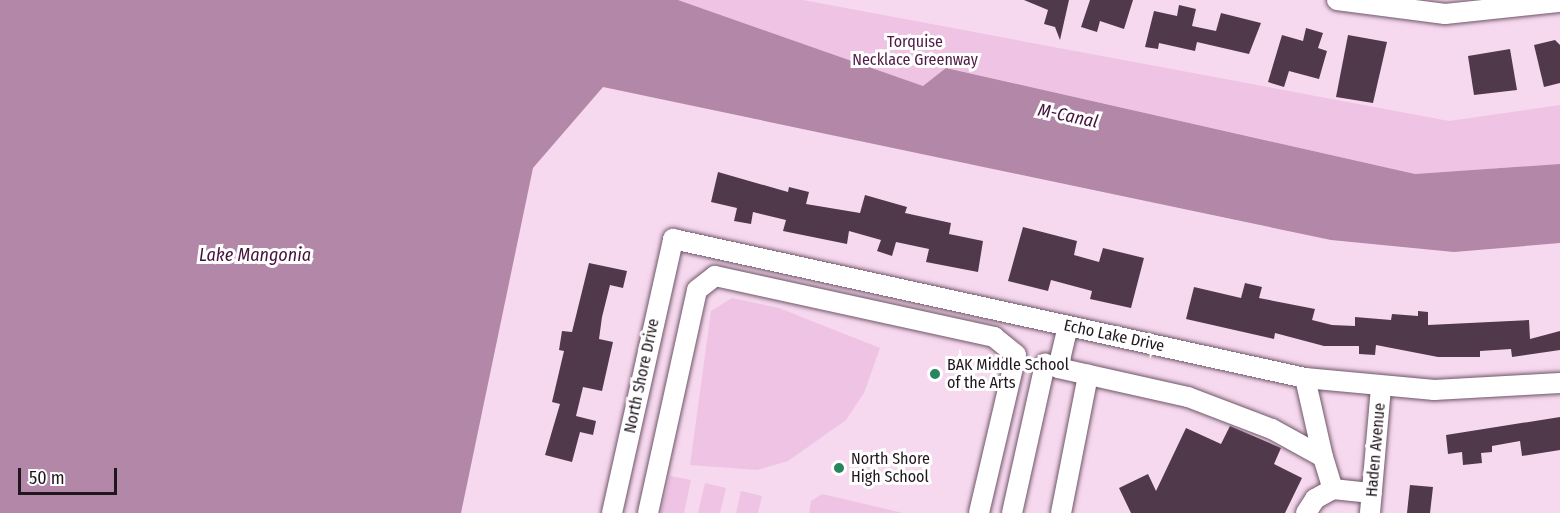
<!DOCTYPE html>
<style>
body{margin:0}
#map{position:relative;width:1560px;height:513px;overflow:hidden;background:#f7d9ef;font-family:"Fira Sans Condensed",sans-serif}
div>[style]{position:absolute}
.green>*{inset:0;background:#efc3e4}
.water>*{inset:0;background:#b287a7}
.building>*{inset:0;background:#50394b}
.roads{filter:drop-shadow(0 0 2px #6f5668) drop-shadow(0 0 2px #6f5668)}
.minor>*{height:20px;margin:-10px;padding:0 10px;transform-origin:10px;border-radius:10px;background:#fff}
.dots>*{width:16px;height:16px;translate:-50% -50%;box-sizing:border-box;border:3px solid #fff;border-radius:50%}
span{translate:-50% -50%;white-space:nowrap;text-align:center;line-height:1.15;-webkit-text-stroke:6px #fff;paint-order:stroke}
.park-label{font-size:16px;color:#4f1a45}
.street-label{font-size:16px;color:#20161e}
.poi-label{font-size:16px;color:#20161e}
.left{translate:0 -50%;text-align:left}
.water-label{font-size:18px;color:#45113c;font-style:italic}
.scale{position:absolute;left:18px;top:468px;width:99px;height:27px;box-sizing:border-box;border:3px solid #20161e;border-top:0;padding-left:8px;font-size:18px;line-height:21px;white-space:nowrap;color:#20161e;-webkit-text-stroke:4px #fff;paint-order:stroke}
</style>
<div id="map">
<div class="green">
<div style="clip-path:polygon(678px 0,803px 0,1449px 121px,1560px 105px,1560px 164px,1415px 174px,947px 68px,923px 86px)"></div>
<div style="clip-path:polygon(732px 298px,779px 308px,880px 348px,864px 393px,846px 420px,788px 461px,757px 470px,690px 465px,711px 311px)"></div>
<div style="clip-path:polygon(670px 476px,691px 480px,684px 513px,661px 513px)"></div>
<div style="clip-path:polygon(705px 483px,726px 488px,720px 513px,698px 513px)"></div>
<div style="clip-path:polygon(741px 491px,762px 496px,758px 513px,736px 513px)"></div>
<div style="clip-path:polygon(822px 494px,903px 513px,809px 513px,811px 501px)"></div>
</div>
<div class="water">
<div style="clip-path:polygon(0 0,678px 0,923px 86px,946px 68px,1415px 174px,1560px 164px,1560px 243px,1454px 252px,1331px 240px,603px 87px,533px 168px,461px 513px,0 513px)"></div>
</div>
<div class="building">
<div style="clip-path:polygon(1024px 0,1069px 0,1060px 40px,1055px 27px,1044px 24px,1048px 10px)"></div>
<div style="clip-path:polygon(1090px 0,1133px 0,1124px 29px,1100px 21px,1097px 32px,1081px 27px)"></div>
<div style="clip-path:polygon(1179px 5px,1196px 9px,1192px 26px,1216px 31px,1221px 13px,1261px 23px,1249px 54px,1197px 42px,1195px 51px,1159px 43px,1158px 49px,1145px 47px,1154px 11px,1177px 16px)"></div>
<div style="clip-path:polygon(1306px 28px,1323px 33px,1318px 48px,1327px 51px,1319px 79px,1289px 71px,1284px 87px,1268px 82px,1282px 35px,1303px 41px)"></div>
<div style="clip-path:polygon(1348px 35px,1387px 42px,1373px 103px,1336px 97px)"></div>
<div style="clip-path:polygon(1555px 40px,1560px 45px,1560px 83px,1544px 87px,1534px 45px)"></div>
<div style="clip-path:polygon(1510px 49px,1517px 90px,1474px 95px,1468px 56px)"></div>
<div style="clip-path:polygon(718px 172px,788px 192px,789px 187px,809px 192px,806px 204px,860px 213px,865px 195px,907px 207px,905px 213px,951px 223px,949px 234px,983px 241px,978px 272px,926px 262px,929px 249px,896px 242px,892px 256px,877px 251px,881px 240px,849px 231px,847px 244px,783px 231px,786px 220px,753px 212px,751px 224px,734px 221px,737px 208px,711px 202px)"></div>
<div style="clip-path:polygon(1023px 227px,1077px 241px,1074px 255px,1099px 262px,1103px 248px,1144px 258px,1131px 308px,1090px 299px,1092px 291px,1051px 280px,1048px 291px,1008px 281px)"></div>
<div style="clip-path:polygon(589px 263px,627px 271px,623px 288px,610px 285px,602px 317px,599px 339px,613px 342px,602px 391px,583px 387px,576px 416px,596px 421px,593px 435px,580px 432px,572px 462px,545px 455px,560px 404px,552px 402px,564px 351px,559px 350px,562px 331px,572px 332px)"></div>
<div style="clip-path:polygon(1245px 283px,1262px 287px,1259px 298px,1315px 309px,1312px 320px,1332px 325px,1355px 326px,1355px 317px,1391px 320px,1392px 314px,1418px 316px,1418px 311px,1428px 312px,1428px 325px,1529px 320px,1530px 339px,1560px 331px,1560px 350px,1512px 357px,1511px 349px,1480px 351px,1480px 357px,1438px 357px,1376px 345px,1375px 355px,1359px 354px,1359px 346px,1324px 346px,1275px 333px,1274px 339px,1186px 319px,1194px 287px,1241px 298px)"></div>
<div style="clip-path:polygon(1560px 417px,1560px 450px,1522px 456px,1520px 441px,1492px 446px,1492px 452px,1481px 453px,1482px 463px,1463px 465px,1462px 452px,1448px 454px,1446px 435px)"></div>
<div style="clip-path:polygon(1230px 426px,1281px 448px,1274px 464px,1302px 478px,1285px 513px,1131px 513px,1119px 488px,1148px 474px,1156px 491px,1186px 428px,1221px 444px)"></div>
<div style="clip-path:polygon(1410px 485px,1433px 487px,1430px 513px,1407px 513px)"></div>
</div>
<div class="roads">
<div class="minor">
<div style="left:1337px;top:0;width:109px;rotate:7.4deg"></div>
<div style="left:1445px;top:14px;width:116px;rotate:-6deg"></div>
<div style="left:1068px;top:326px;width:43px;rotate:103.4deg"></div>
<div style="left:1058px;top:368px;width:133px;rotate:12.6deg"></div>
<div style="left:1188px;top:397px;width:90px;rotate:20.9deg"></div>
<div style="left:1272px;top:429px;width:58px;rotate:28.8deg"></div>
<div style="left:1323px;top:457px;width:34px;rotate:73deg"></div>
<div style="left:1333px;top:489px;width:39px;rotate:6deg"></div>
<div style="left:1305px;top:378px;width:81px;rotate:77.2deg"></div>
<div style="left:612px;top:513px;width:281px;rotate:-77.4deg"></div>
<div style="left:673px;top:239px;width:647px;rotate:12.4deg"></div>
<div style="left:1305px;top:378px;width:130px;rotate:5.3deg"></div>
<div style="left:1434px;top:390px;width:126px;rotate:-3.2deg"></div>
<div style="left:648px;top:513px;width:228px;rotate:-77.6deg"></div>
<div style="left:697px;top:290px;width:23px;rotate:-38deg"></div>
<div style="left:715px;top:276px;width:286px;rotate:12.3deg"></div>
<div style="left:994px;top:337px;width:28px;rotate:39deg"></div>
<div style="left:1016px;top:355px;width:162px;rotate:103.2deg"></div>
<div style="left:1012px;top:513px;width:153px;rotate:-77.5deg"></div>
<div style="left:1061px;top:513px;width:141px;rotate:-78.9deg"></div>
<div style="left:1306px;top:513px;width:17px;rotate:-57deg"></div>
<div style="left:1315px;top:499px;width:21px;rotate:-29deg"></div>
<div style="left:1370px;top:513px;width:125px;rotate:-85deg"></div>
</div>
</div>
<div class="dots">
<div style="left:935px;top:374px;background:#27865e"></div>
<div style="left:839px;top:468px;background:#27865e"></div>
</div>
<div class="park-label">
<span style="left:915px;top:51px">Torquise<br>Necklace Greenway</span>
</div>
<div class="street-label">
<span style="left:1114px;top:336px;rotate:12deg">Echo Lake Drive</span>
<span style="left:642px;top:376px;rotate:-78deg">North Shore Drive</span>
<span style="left:1376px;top:450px;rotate:-85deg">Haden Avenue</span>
</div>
<div class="poi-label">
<span class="left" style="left:947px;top:374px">BAK Middle School<br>of the Arts</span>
<span class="left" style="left:851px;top:468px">North Shore<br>High School</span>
</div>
<div class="water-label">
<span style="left:1068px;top:116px;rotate:12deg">M-Canal</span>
<span style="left:255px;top:255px">Lake Mangonia</span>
</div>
<div class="scale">50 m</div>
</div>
